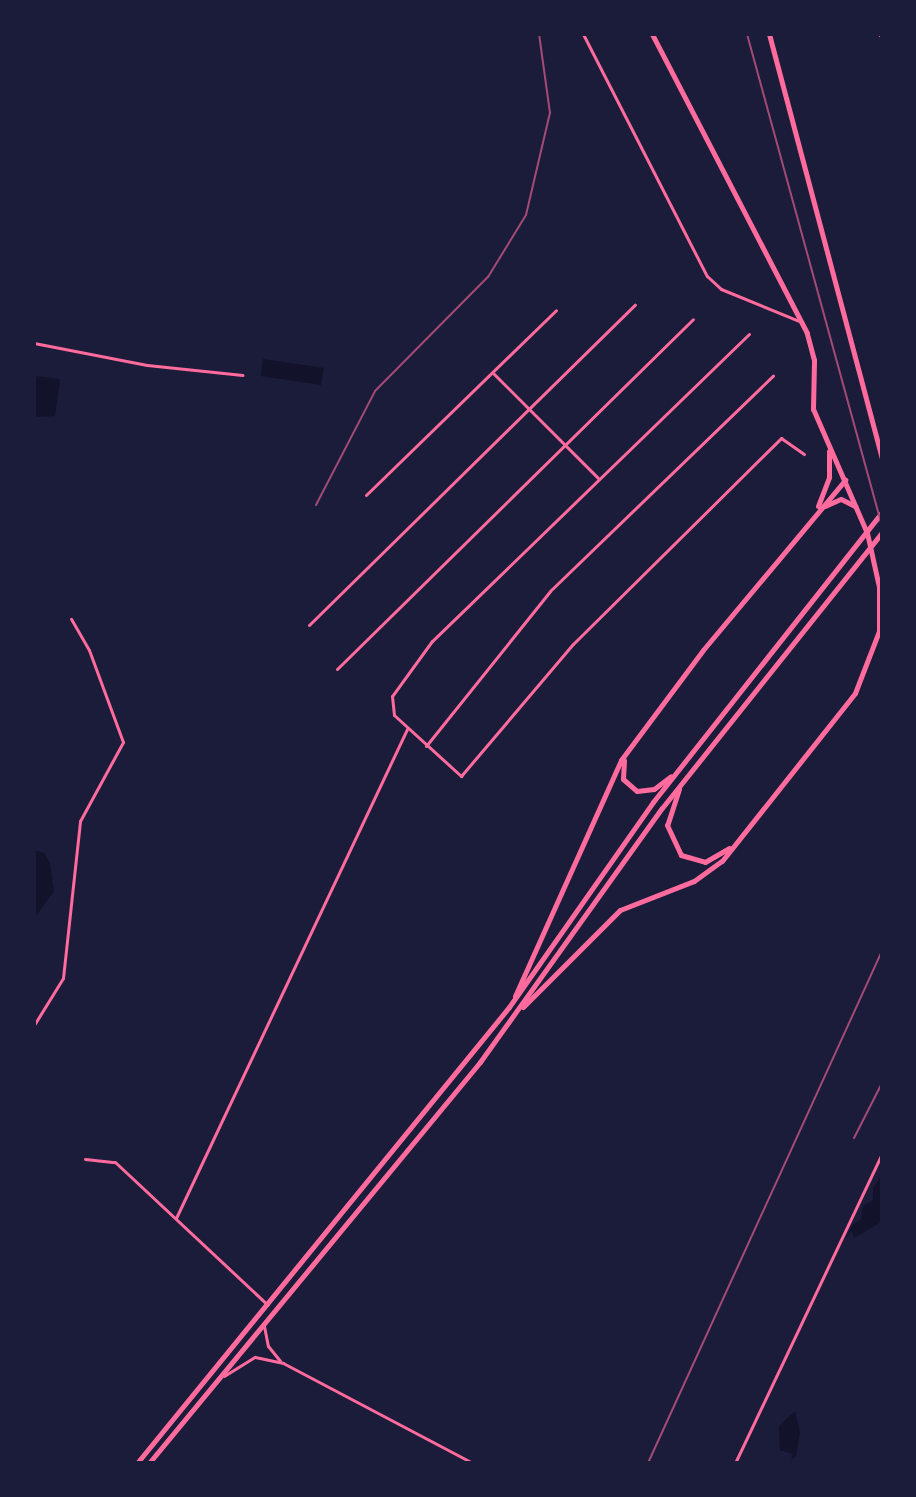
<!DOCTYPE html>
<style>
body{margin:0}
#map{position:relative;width:916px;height:1497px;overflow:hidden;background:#1b1b3a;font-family:"DM Sans",sans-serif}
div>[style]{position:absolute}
.water>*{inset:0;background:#12122b}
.minor>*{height:3px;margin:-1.5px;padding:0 1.5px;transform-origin:1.5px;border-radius:1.5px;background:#ff6b9d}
.secondary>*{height:5px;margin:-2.5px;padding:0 2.5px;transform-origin:2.5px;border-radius:2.5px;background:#ff6b9d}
.primary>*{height:5px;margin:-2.5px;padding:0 2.5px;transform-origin:2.5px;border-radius:2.5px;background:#ff6b9d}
.trunk>*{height:5px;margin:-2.5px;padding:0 2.5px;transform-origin:2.5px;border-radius:2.5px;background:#ff6b9d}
.rail>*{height:2px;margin:-1px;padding:0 1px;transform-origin:1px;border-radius:1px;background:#a44b75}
span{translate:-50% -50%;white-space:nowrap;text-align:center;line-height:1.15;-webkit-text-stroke:8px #1b1b3a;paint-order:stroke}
.frame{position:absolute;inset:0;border:36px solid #1b1b3a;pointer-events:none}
</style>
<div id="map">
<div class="water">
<div style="clip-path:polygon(263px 359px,324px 368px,321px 385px,261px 376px)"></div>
<div style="clip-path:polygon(34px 376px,60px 379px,55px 416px,34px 417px)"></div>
<div style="clip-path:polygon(34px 850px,44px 853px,50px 863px,54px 891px,34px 919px)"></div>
<div style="clip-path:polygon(882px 1175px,881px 1222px,854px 1238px,852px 1230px,846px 1238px,852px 1225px,861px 1219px,863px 1206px,873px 1200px,873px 1188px)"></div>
<div style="clip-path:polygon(795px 1411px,800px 1433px,796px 1456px,791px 1460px,793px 1454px,780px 1450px,779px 1426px)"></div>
</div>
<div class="minor">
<div style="left:583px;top:34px;width:272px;rotate:62.9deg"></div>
<div style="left:707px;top:276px;width:19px;rotate:43deg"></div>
<div style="left:721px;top:289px;width:84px;rotate:22.3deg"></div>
<div style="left:749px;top:334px;width:441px;rotate:135.9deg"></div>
<div style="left:432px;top:641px;width:68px;rotate:126deg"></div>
<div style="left:392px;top:696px;width:19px;rotate:84deg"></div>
<div style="left:394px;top:715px;width:91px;rotate:42.3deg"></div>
<div style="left:461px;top:776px;width:173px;rotate:-49.7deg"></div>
<div style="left:573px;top:644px;width:293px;rotate:-44.7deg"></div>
<div style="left:781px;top:438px;width:28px;rotate:35deg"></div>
<div style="left:34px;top:343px;width:115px;rotate:11deg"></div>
<div style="left:147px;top:365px;width:96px;rotate:6deg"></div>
<div style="left:493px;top:373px;width:148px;rotate:45deg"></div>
<div style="left:366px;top:495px;width:265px;rotate:-44.2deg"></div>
<div style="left:309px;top:625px;width:457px;rotate:-44.5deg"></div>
<div style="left:337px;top:669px;width:499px;rotate:-44.5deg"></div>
<div style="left:426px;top:746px;width:198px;rotate:-51.3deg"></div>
<div style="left:550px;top:591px;width:310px;rotate:-44deg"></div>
<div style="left:34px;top:1025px;width:55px;rotate:-58.3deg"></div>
<div style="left:63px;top:978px;width:158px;rotate:-83.8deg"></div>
<div style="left:80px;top:821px;width:90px;rotate:-61.4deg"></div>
<div style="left:123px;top:742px;width:98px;rotate:-110.3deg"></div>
<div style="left:89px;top:650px;width:36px;rotate:-120deg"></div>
<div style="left:85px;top:1159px;width:30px;rotate:6deg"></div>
<div style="left:115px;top:1162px;width:209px;rotate:43.1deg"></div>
<div style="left:176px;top:1218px;width:541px;rotate:-64.71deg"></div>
<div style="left:264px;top:1326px;width:20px;rotate:79deg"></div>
<div style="left:268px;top:1346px;width:19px;rotate:51deg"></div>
<div style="left:224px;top:1376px;width:36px;rotate:-32deg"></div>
<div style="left:255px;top:1357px;width:29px;rotate:12deg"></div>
<div style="left:283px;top:1363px;width:215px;rotate:27.8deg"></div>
<div style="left:735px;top:1463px;width:343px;rotate:-64.6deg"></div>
</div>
<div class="secondary">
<div style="left:818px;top:506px;width:31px;rotate:-69deg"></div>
<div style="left:829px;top:477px;width:26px;rotate:-90deg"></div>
<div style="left:825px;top:506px;width:17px;rotate:-24deg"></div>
<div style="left:841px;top:499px;width:16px;rotate:27deg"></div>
<div style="left:624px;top:760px;width:19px;rotate:93deg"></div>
<div style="left:623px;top:779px;width:18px;rotate:41deg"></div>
<div style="left:637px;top:791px;width:17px;rotate:-7deg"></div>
<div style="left:654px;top:789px;width:21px;rotate:-37deg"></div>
<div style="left:679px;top:789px;width:38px;rotate:108deg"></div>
<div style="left:667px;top:825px;width:33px;rotate:65deg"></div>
<div style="left:681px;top:855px;width:25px;rotate:16deg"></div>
<div style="left:705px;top:862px;width:28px;rotate:-30deg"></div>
<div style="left:515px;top:996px;width:259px;rotate:-65.8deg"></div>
<div style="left:621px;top:760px;width:137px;rotate:-53.3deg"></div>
<div style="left:703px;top:650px;width:222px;rotate:-50.1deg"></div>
<div style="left:523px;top:1007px;width:137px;rotate:-45deg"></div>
<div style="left:620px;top:910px;width:79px;rotate:-21.4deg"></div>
<div style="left:694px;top:881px;width:34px;rotate:-36deg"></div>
<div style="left:722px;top:861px;width:214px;rotate:-51.6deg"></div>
<div style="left:855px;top:693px;width:66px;rotate:-68.8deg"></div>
<div style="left:879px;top:631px;width:44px;rotate:-90deg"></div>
<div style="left:879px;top:587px;width:55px;rotate:-102.5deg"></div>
<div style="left:867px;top:533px;width:135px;rotate:-113.5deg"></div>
<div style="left:813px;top:409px;width:49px;rotate:-88.8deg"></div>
<div style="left:814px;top:360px;width:28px;rotate:-105deg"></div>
<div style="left:807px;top:333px;width:337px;rotate:-117.4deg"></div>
</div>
<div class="primary">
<div style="left:137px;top:1463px;width:588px;rotate:-50.79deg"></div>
<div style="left:509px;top:1007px;width:251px;rotate:-54.9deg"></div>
<div style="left:653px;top:802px;width:370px;rotate:-51.7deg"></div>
<div style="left:149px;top:1463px;width:520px;rotate:-50.46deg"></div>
<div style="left:480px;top:1062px;width:312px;rotate:-54.4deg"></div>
<div style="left:662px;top:808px;width:353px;rotate:-51.4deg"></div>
</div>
<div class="trunk">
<div style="left:769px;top:34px;width:440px;rotate:75.1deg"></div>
<div style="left:880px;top:34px;width:2px;rotate:27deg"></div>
</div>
<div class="rail">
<div style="left:747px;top:34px;width:510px;rotate:74.66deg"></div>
<div style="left:316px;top:505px;width:128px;rotate:-62.6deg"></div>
<div style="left:375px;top:391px;width:161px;rotate:-45.3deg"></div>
<div style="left:488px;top:277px;width:73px;rotate:-58.5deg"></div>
<div style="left:526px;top:215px;width:105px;rotate:-76.8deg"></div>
<div style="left:550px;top:113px;width:80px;rotate:-97.9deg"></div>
<div style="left:854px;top:1138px;width:62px;rotate:-63deg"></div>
<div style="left:648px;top:1463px;width:563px;rotate:-65.44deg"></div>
</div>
<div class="frame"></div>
</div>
